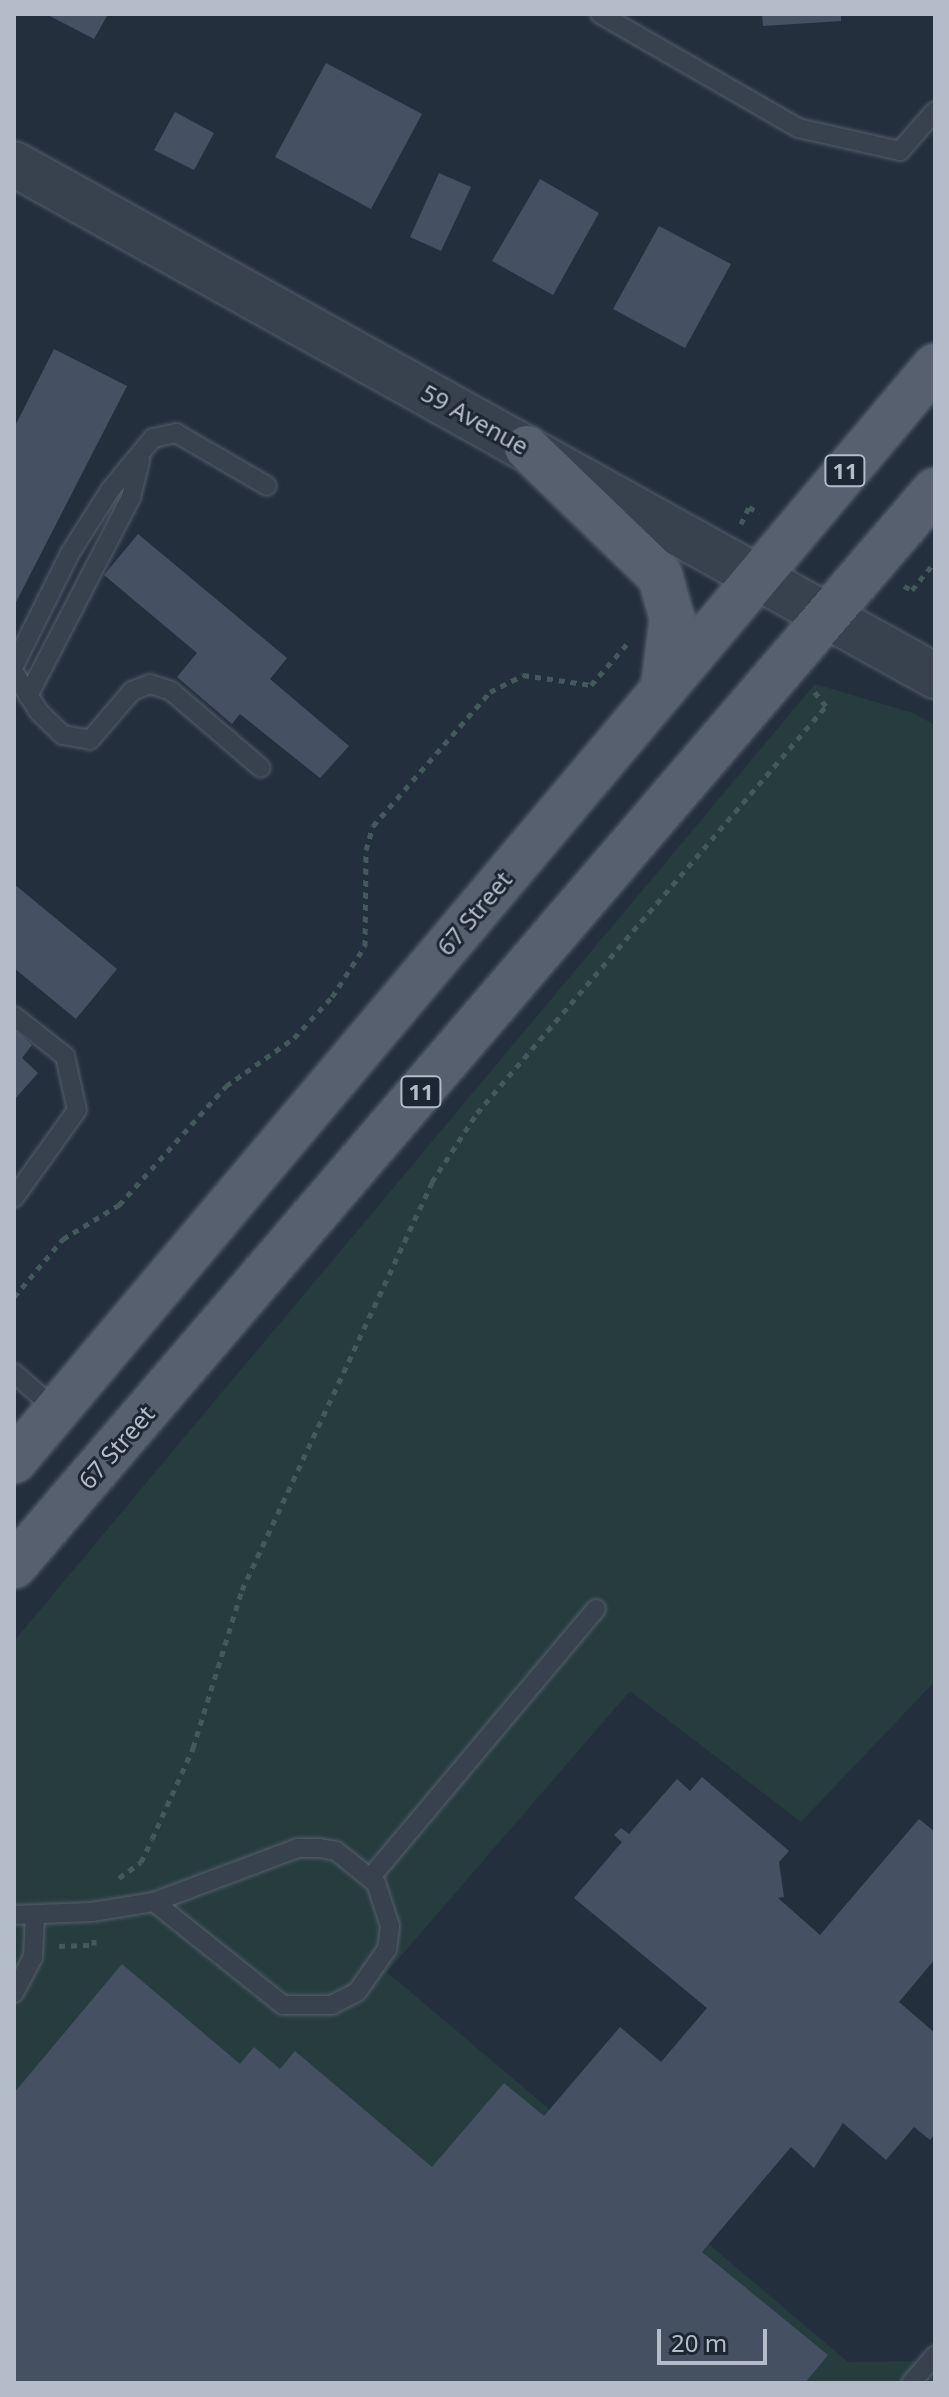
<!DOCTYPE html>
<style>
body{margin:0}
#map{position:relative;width:949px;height:2397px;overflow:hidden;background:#242f3e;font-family:"Noto Sans",sans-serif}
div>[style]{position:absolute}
.green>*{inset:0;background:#263c3f}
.building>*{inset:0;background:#455162}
.path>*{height:5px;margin-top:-2.5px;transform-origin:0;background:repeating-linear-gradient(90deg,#44595c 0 6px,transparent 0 12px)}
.roads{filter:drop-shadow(0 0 2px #565f6c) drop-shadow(0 0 2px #565f6c)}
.service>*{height:18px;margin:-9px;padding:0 9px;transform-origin:9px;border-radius:9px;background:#38414e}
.tertiary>*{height:44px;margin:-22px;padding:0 22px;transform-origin:22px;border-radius:22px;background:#38414e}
.primary>*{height:44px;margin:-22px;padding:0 22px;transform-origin:22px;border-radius:22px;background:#56606e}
span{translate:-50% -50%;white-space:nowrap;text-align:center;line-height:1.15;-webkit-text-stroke:6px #1d2633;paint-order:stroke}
.shield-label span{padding:2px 6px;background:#1d2633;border:2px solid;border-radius:6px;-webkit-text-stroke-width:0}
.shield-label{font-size:22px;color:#b4bcc9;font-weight:700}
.street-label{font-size:24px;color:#b4bcc9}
.frame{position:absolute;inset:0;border:16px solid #b4bcc9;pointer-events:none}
.scale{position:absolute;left:657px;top:2329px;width:110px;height:36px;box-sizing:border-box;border:4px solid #b4bcc9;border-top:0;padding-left:10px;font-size:24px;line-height:28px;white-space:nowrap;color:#b4bcc9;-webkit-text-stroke:6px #1d2633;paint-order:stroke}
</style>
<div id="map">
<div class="green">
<div style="clip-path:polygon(815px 684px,913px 713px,935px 725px,935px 1681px,801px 1822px,630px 1691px,387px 1972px,848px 2362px,935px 2361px,935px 2383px,14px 2383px,14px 1641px)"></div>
</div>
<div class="building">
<div style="clip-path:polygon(46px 14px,108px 14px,94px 39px)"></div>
<div style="clip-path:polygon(762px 14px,841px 14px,841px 21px,763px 26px)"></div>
<div style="clip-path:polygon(326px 63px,422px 114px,371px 209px,275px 157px)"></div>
<div style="clip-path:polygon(175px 112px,214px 133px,194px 170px,154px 150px)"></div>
<div style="clip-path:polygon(439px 173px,471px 187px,441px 251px,410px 237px)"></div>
<div style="clip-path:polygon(540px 179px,599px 213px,553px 295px,492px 261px)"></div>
<div style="clip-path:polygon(659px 226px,731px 264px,685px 348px,613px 309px)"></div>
<div style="clip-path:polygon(54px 349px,127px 386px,14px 606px,14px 428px)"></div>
<div style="clip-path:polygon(138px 534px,287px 658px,270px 679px,349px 746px,320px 778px,240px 714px,232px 724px,177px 677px,197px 653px,104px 575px)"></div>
<div style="clip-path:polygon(14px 884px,117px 969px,76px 1019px,14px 968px)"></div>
<div style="clip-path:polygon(14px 1029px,32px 1045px,22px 1058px,38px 1073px,14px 1100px)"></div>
<div style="clip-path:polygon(702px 1777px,789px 1851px,779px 1862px,784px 1897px,778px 1898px,820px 1935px,919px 1819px,935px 1832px,935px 1959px,899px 2002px,935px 2033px,935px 2134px,930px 2140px,914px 2127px,886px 2160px,843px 2123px,814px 2168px,791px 2147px,702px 2252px,828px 2355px,805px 2383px,14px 2383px,14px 2093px,122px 1964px,240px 2064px,254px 2047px,280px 2069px,295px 2051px,432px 2167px,504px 2083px,544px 2116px,620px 2027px,661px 2062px,707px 2008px,574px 1898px,622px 1842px,614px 1835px,621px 1828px,629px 1834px,677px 1779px,690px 1791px)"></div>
</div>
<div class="path">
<div style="left:741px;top:524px;width:19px;rotate:-65deg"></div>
<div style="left:749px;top:507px;width:12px;rotate:31deg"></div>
<div style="left:904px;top:586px;width:9px;rotate:27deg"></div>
<div style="left:912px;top:590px;width:36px;rotate:-51deg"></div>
<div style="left:14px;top:1297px;width:76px;rotate:-49.8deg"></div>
<div style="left:63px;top:1239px;width:66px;rotate:-31.3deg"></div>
<div style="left:119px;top:1205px;width:160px;rotate:-48deg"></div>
<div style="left:226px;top:1086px;width:83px;rotate:-35.2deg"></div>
<div style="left:294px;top:1038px;width:56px;rotate:-47.2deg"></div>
<div style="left:332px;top:997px;width:61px;rotate:-57.1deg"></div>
<div style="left:365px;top:946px;width:96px;rotate:-89.4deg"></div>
<div style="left:366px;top:850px;width:25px;rotate:-74deg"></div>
<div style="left:373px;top:826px;width:178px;rotate:-48.9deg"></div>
<div style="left:490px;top:692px;width:37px;rotate:-27deg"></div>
<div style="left:523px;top:675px;width:69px;rotate:8.4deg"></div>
<div style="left:591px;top:685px;width:55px;rotate:-48.7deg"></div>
<div style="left:119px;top:1878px;width:27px;rotate:-36deg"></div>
<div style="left:141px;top:1862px;width:25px;rotate:-64deg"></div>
<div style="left:152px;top:1839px;width:100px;rotate:-65.7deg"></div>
<div style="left:193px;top:1748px;width:165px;rotate:-72.8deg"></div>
<div style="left:242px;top:1590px;width:450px;rotate:-65deg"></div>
<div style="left:432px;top:1182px;width:82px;rotate:-56.9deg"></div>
<div style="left:477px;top:1113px;width:536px;rotate:-49.39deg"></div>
<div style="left:826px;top:706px;width:21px;rotate:-129deg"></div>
<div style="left:59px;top:1946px;width:35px;rotate:-2deg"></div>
<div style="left:94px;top:1945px;width:7px;rotate:-90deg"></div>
</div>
<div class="roads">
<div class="service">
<div style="left:600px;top:14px;width:228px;rotate:29.9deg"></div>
<div style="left:798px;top:128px;width:105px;rotate:12.7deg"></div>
<div style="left:900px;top:151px;width:53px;rotate:-48.8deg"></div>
<div style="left:14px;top:666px;width:126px;rotate:-63.6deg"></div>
<div style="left:70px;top:553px;width:76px;rotate:-57.4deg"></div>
<div style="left:111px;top:489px;width:66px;rotate:-50.5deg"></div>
<div style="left:153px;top:438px;width:24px;rotate:-12deg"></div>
<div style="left:176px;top:433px;width:105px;rotate:30.2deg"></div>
<div style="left:14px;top:672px;width:47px;rotate:58deg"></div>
<div style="left:39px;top:712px;width:33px;rotate:44deg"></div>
<div style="left:63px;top:735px;width:27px;rotate:10deg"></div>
<div style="left:90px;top:740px;width:65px;rotate:-49.4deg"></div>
<div style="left:132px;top:691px;width:19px;rotate:-21deg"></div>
<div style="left:150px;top:684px;width:22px;rotate:18deg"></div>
<div style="left:171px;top:691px;width:118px;rotate:40.5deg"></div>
<div style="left:28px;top:696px;width:224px;rotate:-62.6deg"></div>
<div style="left:131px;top:497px;width:38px;rotate:-76deg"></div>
<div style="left:14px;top:1016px;width:65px;rotate:38.1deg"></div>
<div style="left:65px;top:1056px;width:55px;rotate:77.5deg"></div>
<div style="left:77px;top:1110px;width:108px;rotate:125.6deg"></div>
<div style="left:14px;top:1373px;width:56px;rotate:41.4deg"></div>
<div style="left:371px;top:1877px;width:350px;rotate:-50deg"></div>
<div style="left:14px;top:1915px;width:78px;rotate:-2.2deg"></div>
<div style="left:92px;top:1912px;width:63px;rotate:-9.2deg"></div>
<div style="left:154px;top:1902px;width:154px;rotate:-20.6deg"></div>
<div style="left:298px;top:1848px;width:21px"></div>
<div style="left:319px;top:1848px;width:17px;rotate:10deg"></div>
<div style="left:336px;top:1851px;width:51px;rotate:38.7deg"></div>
<div style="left:376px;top:1883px;width:45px;rotate:72deg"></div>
<div style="left:390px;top:1926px;width:23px;rotate:97deg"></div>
<div style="left:387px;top:1949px;width:52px;rotate:124.9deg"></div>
<div style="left:357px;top:1992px;width:28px;rotate:153deg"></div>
<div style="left:332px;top:2005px;width:49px;rotate:180deg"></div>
<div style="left:283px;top:2005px;width:165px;rotate:-141.4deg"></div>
<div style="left:14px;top:1993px;width:41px;rotate:-62.2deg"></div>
<div style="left:33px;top:1957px;width:42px;rotate:-87.3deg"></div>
<div style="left:911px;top:2383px;width:37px;rotate:-49deg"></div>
</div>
<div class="tertiary">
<div style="left:14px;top:164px;width:1054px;rotate:29.07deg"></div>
</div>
<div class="primary">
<div style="left:527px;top:448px;width:185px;rotate:43.9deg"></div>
<div style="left:660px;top:576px;width:44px;rotate:74.1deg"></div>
<div style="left:672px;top:618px;width:72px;rotate:97.2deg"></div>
<div style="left:14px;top:1461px;width:1431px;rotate:-49.93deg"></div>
<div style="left:14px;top:1566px;width:1416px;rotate:-49.44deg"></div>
</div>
</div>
<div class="shield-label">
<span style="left:845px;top:471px">11</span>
<span style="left:421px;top:1092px">11</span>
</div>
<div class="street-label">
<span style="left:475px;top:419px;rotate:29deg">59 Avenue</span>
<span style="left:474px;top:913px;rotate:-50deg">67 Street</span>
<span style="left:116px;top:1447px;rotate:-49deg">67 Street</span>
</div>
<div class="frame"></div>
<div class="scale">20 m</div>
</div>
